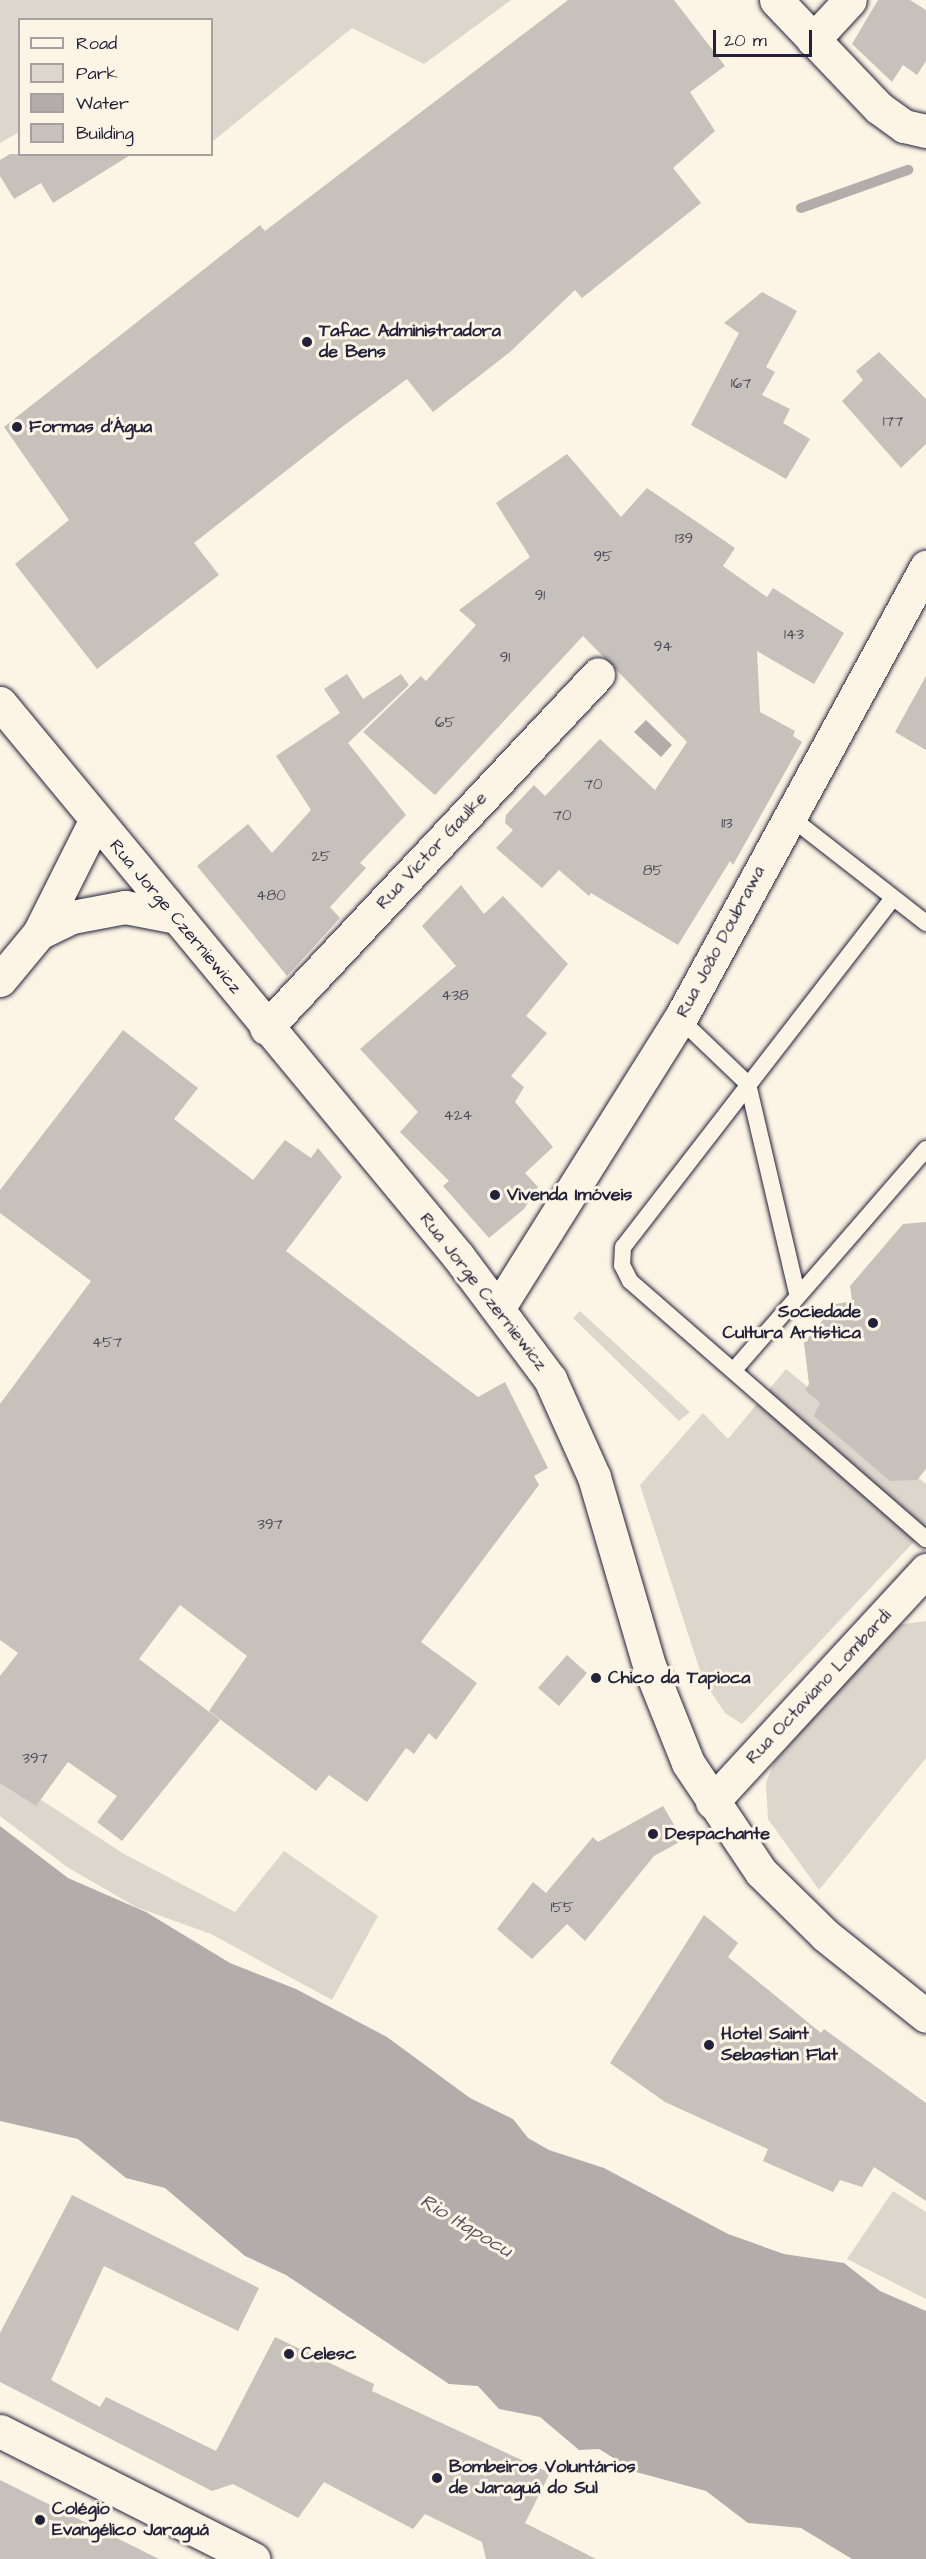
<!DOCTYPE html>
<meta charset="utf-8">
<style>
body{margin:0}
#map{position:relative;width:926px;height:2559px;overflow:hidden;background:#fcf5e5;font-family:"Architects Daughter",sans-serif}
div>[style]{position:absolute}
.green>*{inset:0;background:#dcd6cc}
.water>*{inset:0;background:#b2adab}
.stream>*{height:10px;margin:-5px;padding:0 5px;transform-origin:5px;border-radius:5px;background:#b2adab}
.building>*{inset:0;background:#c6c1bb}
.roads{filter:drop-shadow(0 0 2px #22223b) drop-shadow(0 0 2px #22223b)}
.service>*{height:16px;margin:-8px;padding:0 8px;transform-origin:8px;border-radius:8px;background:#fcf5e5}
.minor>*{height:33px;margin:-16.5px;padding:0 16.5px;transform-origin:16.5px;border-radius:16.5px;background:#fcf5e5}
.secondary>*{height:33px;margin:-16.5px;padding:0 16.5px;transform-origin:16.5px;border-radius:16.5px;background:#fcf5e5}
.trunk>*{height:33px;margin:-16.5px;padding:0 16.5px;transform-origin:16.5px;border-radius:16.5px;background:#fcf5e5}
.dots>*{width:16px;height:16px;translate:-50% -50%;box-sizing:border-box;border:3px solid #fcf5e5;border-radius:50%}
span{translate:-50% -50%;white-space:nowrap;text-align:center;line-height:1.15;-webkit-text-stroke:6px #fcf5e5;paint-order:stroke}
.number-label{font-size:15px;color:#4b4a5b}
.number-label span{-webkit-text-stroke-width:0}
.poi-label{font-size:18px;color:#22223b;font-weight:700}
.left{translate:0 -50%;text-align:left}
.right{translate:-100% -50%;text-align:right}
.street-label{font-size:18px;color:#22223b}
.water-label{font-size:20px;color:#545362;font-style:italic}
.legend{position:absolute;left:18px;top:18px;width:195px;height:138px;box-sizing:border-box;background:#fcf5e5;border:2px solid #a5a1a1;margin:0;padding:8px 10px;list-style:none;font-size:18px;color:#22223b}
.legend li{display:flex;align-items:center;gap:12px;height:30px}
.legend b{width:30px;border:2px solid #a5a1a1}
.scale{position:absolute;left:713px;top:30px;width:99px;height:27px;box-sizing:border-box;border:3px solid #22223b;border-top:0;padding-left:8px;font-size:18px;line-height:21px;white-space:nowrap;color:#22223b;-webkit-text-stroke:4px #fcf5e5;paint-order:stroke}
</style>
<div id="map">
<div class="green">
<div style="clip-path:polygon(0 0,511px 0,424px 64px,352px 28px,212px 142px,212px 20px,20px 20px,19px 132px,0 143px)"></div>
<div style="clip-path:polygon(580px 1311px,690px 1412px,679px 1421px,573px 1318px)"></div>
<div style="clip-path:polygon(786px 1369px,926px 1484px,926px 1529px,742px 1724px,725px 1713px,703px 1680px,640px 1485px,703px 1413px,728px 1439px)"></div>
<div style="clip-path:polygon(926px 1621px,926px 1758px,819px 1890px,768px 1819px,766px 1783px,774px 1762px,896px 1625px)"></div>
<div style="clip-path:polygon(0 1773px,124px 1854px,235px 1912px,284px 1851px,378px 1916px,332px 2000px,211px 1934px,136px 1907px,67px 1867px,0 1816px)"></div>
<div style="clip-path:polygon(893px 2191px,926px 2212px,926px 2299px,847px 2259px)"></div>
</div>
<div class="water">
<div style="clip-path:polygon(646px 720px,672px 745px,661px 757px,634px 732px)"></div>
<div style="clip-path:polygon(0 1826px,68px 1878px,146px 1912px,230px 1963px,296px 1989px,387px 2037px,470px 2098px,513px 2119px,528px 2138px,549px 2150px,604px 2168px,728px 2234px,784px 2254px,844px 2263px,880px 2291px,926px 2311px,926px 2559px,852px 2559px,801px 2528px,748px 2523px,706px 2491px,636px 2472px,599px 2449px,579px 2450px,540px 2417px,499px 2409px,478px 2386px,449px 2384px,286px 2275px,245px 2256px,165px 2188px,126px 2178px,78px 2139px,0 2121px)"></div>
</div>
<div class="stream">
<div style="left:801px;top:208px;width:114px;rotate:-19.6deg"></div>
</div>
<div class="building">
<div style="clip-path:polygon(568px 0,674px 0,725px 66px,690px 92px,715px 131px,673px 168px,701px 203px,582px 298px,575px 290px,510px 352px,433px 412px,407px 379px,342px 427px,194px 543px,219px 575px,97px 669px,15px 564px,69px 520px,4px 427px,260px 225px,265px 231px)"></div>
<div style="clip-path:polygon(878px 0,910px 0,926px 10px,926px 61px,917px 75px,903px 65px,892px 82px,852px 44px)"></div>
<div style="clip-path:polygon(10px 154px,132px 154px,53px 203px,41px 183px,14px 199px,0 176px,0 160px)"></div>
<div style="clip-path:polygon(762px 292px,797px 311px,766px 367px,775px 372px,762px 395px,790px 409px,783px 423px,810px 439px,786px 479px,691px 425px,739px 333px,724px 323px)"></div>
<div style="clip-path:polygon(879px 352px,926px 399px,926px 444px,901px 468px,842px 401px,863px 380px,856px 371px)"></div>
<div style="clip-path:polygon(567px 454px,621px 517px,647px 488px,735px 548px,723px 566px,767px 597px,773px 588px,844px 633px,814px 684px,757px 651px,760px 712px,795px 731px,793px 736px,802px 742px,733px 865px,730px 861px,678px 945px,591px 893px,589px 896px,559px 870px,542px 888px,496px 848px,513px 830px,505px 823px,506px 815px,534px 785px,545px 796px,600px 739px,655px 790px,687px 742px,583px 636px,435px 795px,363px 732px,421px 676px,426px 681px,476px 625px,459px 610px,530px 557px,496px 503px)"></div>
<div style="clip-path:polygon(347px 674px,363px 699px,401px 674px,409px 685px,348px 743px,406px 815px,360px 863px,366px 868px,330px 907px,340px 918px,287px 976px,197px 866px,248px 824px,272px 853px,311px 810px,276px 756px,340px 713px,324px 689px)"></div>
<div style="clip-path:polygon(926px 676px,926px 750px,895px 732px)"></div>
<div style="clip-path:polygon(461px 885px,484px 914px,503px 896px,568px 964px,526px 1016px,547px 1033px,511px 1076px,524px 1087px,515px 1102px,553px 1147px,525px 1173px,538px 1187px,524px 1209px,489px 1238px,443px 1186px,449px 1181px,400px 1132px,418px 1112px,360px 1049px,456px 966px,422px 926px)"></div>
<div style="clip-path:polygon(123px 1030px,198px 1088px,174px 1119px,253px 1180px,285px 1140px,311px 1158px,318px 1148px,342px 1177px,286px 1251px,478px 1397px,505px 1382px,548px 1468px,534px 1476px,539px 1485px,421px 1642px,477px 1683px,436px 1740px,429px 1733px,414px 1754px,406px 1748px,367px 1802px,329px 1775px,316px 1791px,209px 1711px,247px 1656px,180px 1605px,139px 1659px,220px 1720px,122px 1841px,97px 1822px,117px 1796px,68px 1762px,36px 1806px,0 1783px,0 1676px,18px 1653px,0 1640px,0 1404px,91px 1281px,0 1213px,0 1190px)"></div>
<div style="clip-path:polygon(926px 1222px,926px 1469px,917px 1480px,890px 1481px,814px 1416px,820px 1403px,805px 1390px,809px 1384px,804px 1343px,836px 1304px,852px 1301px,850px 1286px,903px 1224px)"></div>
<div style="clip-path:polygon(567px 1655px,587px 1673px,559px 1706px,538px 1688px)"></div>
<div style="clip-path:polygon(663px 1806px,683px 1840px,654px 1856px,585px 1941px,567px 1924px,532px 1959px,497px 1929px,533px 1882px,546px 1893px,593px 1837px,598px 1842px)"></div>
<div style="clip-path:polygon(704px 1915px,738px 1943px,728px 1957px,821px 2033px,824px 2029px,926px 2103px,926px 2201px,874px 2167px,862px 2187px,840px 2180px,833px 2192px,763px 2161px,768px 2149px,665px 2102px,610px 2063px)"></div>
<div style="clip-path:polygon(72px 2195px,259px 2288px,238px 2331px,104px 2266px,51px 2380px,100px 2407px,106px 2397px,216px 2451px,275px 2337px,374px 2384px,372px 2391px,550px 2473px,525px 2523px,596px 2559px,486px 2559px,482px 2542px,425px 2514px,413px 2529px,324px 2482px,298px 2518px,233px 2484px,212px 2491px,0 2382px,0 2333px)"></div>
<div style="clip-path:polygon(0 2480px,159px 2559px,0 2559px)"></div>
</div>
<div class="roads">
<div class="service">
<div style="left:789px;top:816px;width:174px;rotate:38deg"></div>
<div style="left:893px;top:898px;width:441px;rotate:127.7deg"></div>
<div style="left:623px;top:1247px;width:18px;rotate:93deg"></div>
<div style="left:622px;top:1265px;width:18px;rotate:63deg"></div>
<div style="left:630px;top:1281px;width:393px;rotate:41.1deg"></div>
<div style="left:680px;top:1019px;width:94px;rotate:43.7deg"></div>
<div style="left:748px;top:1084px;width:215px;rotate:76.8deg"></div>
<div style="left:734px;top:1370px;width:293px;rotate:-49deg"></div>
</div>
<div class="minor">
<div style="left:776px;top:0;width:149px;rotate:46.4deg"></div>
<div style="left:879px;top:108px;width:31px;rotate:36deg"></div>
<div style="left:904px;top:126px;width:23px;rotate:13deg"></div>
<div style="left:813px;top:40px;width:54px;rotate:-47.2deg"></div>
<div style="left:266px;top:1028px;width:485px;rotate:-46.8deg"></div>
<div style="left:499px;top:1307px;width:340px;rotate:-57.9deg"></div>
<div style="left:680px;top:1019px;width:515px;rotate:-61.44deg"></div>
<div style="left:712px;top:1802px;width:316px;rotate:-47.3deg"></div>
</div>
<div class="secondary">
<div style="left:0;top:703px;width:718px;rotate:50.37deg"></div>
<div style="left:458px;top:1256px;width:154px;rotate:53.2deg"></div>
<div style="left:550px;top:1379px;width:107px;rotate:65.8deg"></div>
<div style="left:594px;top:1477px;width:199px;rotate:73.7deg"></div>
<div style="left:650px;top:1668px;width:102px;rotate:68.2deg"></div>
<div style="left:688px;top:1763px;width:131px;rotate:56.2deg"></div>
<div style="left:761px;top:1872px;width:90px;rotate:44.5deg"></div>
<div style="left:825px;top:1935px;width:129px;rotate:38.7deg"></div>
<div style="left:39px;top:933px;width:37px;rotate:-26deg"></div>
<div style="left:72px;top:917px;width:54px;rotate:-10.7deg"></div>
<div style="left:125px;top:907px;width:53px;rotate:10.9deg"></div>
<div style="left:0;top:980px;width:61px;rotate:-50.3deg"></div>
<div style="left:39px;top:933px;width:125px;rotate:-63.4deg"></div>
</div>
<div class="trunk">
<div style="left:0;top:2431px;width:284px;rotate:26.8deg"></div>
</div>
</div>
<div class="dots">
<div style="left:307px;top:342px;background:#22223b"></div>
<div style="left:17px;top:427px;background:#22223b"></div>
<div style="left:495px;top:1195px;background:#22223b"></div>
<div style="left:873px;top:1323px;background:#22223b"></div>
<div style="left:596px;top:1678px;background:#22223b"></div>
<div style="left:653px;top:1834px;background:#22223b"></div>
<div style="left:709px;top:2045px;background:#22223b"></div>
<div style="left:289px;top:2354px;background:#22223b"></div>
<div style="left:437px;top:2478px;background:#22223b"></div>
<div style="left:40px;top:2520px;background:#22223b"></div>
</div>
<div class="number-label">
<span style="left:741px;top:384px">167</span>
<span style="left:893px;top:422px">177</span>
<span style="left:684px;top:539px">139</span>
<span style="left:603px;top:557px">95</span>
<span style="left:540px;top:596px">91</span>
<span style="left:794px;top:635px">143</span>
<span style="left:663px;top:647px">94</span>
<span style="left:505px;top:658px">91</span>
<span style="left:445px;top:723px">65</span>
<span style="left:593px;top:785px">70</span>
<span style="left:562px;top:816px">70</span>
<span style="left:727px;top:824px">113</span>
<span style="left:321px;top:857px">25</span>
<span style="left:653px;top:871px">85</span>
<span style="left:271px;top:896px">480</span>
<span style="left:455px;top:996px">438</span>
<span style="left:458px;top:1116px">424</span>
<span style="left:107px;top:1343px">457</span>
<span style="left:270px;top:1525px">397</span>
<span style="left:35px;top:1759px">397</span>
<span style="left:562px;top:1908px">155</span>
</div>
<div class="poi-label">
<span class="left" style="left:319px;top:342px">Tafac Administradora<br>de Bens</span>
<span class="left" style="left:29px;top:427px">Formas d'Água</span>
<span class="left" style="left:507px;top:1195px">Vivenda Imóveis</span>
<span class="right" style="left:861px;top:1323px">Sociedade<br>Cultura Artística</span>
<span class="left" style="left:608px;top:1678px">Chico da Tapioca</span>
<span class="left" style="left:665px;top:1834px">Despachante</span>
<span class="left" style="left:721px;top:2045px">Hotel Saint<br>Sebastian Flat</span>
<span class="left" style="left:301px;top:2354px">Celesc</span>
<span class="left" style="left:449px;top:2478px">Bombeiros Voluntários<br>de Jaraguá do Sul</span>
<span class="left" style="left:52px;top:2520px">Colégio<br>Evangélico Jaraguá</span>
</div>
<div class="street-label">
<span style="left:432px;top:851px;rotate:-47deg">Rua Victor Gaulke</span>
<span style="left:175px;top:917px;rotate:50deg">Rua Jorge Czerniewicz</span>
<span style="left:721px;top:942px;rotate:-62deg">Rua João Doubrawa</span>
<span style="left:483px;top:1292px;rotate:52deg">Rua Jorge Czerniewicz</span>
<span style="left:819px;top:1687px;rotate:-47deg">Rua Octaviano Lombardi</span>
</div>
<div class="water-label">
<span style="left:466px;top:2226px;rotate:31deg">Rio Itapocu</span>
</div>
<ul class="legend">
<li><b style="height:8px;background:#fcf5e5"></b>Road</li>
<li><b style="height:16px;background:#dcd6cc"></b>Park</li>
<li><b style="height:16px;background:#b2adab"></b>Water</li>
<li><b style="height:16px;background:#c6c1bb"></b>Building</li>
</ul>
<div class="scale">20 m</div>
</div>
